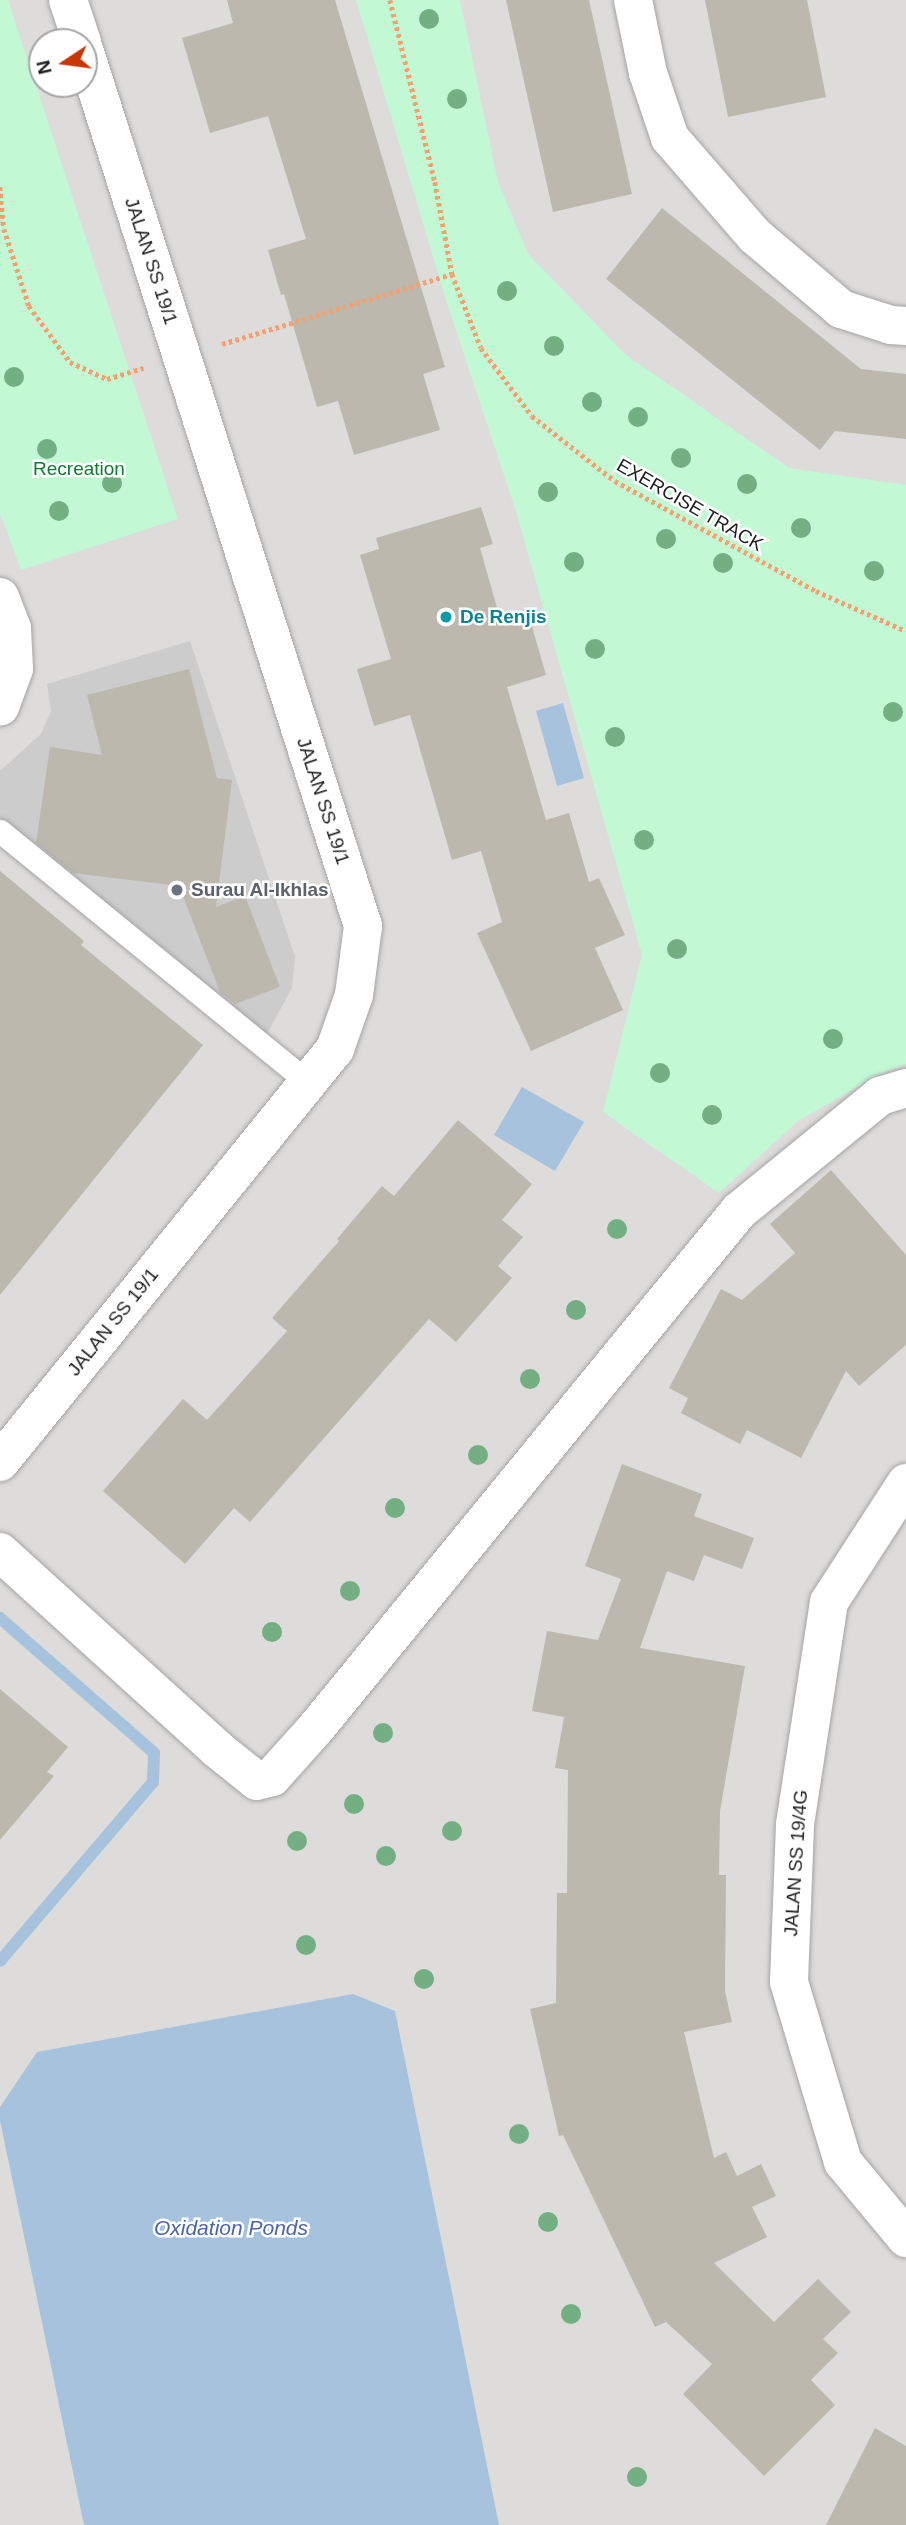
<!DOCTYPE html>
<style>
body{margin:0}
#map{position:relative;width:906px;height:2525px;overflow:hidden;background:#efeee5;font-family:Arial,sans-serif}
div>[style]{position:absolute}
.residential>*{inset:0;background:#dddcdb}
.religious>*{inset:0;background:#ccc}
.park>*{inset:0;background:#c3f8d5}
.water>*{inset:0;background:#a6c2dc}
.stream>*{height:12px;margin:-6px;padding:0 6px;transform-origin:6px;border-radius:6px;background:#a6c2dc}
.building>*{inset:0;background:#bcb8ae}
.path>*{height:4.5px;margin-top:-2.25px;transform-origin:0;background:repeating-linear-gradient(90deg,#f69f6f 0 3.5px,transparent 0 7px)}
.roads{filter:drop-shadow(0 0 2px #a5a5a5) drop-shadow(0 0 2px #a5a5a5)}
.service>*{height:23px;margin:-11.5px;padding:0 11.5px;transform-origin:11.5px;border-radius:11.5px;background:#fff}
.minor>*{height:38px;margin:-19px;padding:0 19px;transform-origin:19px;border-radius:19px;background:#fff}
.tertiary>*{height:38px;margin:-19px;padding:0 19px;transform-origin:19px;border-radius:19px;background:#fff}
.trees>*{width:20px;height:20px;margin:-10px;border-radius:50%;background:#73af83}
.dots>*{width:19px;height:19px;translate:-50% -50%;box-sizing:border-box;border:4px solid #fff;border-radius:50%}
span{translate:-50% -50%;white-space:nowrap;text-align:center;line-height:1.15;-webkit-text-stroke:5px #fff;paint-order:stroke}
.street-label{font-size:19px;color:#1e1e1e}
.park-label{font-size:19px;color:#0e7b33}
.culture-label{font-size:19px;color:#0d838f;font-weight:700}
.left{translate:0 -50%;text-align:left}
.worship-label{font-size:19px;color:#5b616d;font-weight:700}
.water-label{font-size:21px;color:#4d64ac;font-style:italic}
.north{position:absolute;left:28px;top:28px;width:70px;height:70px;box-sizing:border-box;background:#fff;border:2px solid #a5a5a5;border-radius:50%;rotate:257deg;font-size:19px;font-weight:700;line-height:28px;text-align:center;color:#1e1e1e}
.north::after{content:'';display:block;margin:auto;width:24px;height:32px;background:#c83605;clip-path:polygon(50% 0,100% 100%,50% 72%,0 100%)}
</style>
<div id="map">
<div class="residential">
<div style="clip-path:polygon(evenodd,0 0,906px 0,906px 2525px,0 2525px,0 0,42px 42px,84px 42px,84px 84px,42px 84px,42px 42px)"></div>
</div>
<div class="religious">
<div style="clip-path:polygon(190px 641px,295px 957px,292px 988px,263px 1041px,0 823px,0 771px,41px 734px,51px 711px,47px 684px)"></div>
</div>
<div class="park">
<div style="clip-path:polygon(0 0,8px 0,178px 519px,21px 570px,0 513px)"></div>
<div style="clip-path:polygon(356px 0,460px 0,498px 182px,528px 254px,626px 355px,789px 468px,906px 485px,906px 1064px,880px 1074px,798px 1121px,719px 1193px,603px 1112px,642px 955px,516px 511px,446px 300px)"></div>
</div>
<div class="water">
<div style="clip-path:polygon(563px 703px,584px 778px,557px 786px,536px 711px)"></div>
<div style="clip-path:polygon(522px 1087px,584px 1122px,555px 1171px,494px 1135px)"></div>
<div style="clip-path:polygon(353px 1994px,395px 2011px,499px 2525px,84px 2525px,0 2120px,0 2107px,37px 2052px)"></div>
</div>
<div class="stream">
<div style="left:0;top:1618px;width:205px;rotate:41.2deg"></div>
<div style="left:154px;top:1753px;width:29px;rotate:92deg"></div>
<div style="left:153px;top:1782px;width:235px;rotate:130.5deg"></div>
</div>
<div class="building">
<div style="clip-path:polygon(227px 0,335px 0,445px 367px,423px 374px,440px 430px,354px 455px,338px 401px,317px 407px,284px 294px,281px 295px,268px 250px,306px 239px,268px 116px,210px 133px,182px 38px,233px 23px)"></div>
<div style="clip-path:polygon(506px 0,589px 0,632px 194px,553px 212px)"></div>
<div style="clip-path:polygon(705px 0,807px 0,826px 97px,728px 117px)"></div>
<div style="clip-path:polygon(662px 208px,861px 369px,906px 374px,906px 439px,835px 431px,820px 450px,606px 279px)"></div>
<div style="clip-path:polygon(481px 507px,493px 544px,480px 548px,500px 618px,527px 609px,546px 675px,507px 687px,546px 820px,569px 813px,589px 882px,599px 878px,625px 935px,595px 948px,623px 1010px,531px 1051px,477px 933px,502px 922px,481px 851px,452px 860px,410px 715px,374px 726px,357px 669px,391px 659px,360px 555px,379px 549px,376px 538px)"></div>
<div style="clip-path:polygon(189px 669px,217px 778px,232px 780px,216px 907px,245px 896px,280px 987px,235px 1004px,220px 992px,179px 886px,73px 873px,36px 843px,50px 747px,102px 755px,87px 695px)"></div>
<div style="clip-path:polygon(0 871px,84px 941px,81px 945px,203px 1045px,0 1295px)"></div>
<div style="clip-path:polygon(458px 1120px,532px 1184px,502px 1220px,523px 1237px,498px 1266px,512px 1278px,456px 1342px,429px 1319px,250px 1522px,234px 1508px,185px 1564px,103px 1491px,183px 1399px,207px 1420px,287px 1331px,272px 1318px,339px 1241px,337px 1239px,382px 1186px,394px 1196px)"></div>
<div style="clip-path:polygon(831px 1170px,906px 1255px,906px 1345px,859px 1386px,846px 1371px,801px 1458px,747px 1430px,740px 1444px,681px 1413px,688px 1398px,669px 1388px,721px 1289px,742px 1300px,795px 1253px,770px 1224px)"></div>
<div style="clip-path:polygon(622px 1464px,702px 1494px,694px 1516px,754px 1538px,742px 1569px,704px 1555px,694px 1581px,667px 1571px,640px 1648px,745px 1666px,720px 1811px,719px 1875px,726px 1875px,725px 1991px,732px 2022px,684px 2032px,714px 2158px,726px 2152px,737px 2176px,761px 2164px,776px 2196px,752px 2207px,767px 2237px,714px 2263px,774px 2322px,818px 2279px,851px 2312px,823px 2339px,838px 2353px,811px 2380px,835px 2405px,764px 2476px,683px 2394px,712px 2364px,666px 2322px,655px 2327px,563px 2135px,559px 2136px,530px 2009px,556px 2003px,557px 1893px,567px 1893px,568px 1770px,555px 1768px,564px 1717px,532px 1711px,547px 1631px,598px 1640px,621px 1579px,585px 1566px)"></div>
<div style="clip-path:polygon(0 1689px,68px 1747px,47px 1772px,54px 1776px,0 1840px)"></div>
<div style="clip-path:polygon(875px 2428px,906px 2446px,906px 2525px,826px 2525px)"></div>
</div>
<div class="path">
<div style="left:390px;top:0;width:187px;rotate:76.1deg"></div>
<div style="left:435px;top:182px;width:94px;rotate:79.5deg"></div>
<div style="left:452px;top:274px;width:79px;rotate:68.6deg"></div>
<div style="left:481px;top:348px;width:85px;rotate:53.1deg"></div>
<div style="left:532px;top:416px;width:105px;rotate:38.1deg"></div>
<div style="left:615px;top:481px;width:229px;rotate:28.7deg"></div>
<div style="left:816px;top:591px;width:98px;rotate:24deg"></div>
<div style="left:0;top:187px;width:42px;rotate:84.6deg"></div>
<div style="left:4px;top:229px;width:81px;rotate:72deg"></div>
<div style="left:29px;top:306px;width:69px;rotate:53.8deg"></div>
<div style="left:70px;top:362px;width:41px;rotate:24.7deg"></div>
<div style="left:107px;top:379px;width:38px;rotate:-17deg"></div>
<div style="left:222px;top:344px;width:240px;rotate:-16.9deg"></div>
</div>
<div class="roads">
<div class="service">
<div style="left:0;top:831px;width:396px;rotate:39.2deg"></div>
</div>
<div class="minor">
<div style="left:633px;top:0;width:75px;rotate:78.4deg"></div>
<div style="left:648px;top:73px;width:69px;rotate:71.3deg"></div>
<div style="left:670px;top:138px;width:130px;rotate:49.1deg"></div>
<div style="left:755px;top:236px;width:113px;rotate:40.3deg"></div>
<div style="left:841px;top:309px;width:52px;rotate:17.7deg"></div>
<div style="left:891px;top:325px;width:15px;rotate:4deg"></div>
<div style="left:0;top:597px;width:33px;rotate:69deg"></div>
<div style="left:12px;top:628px;width:41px;rotate:87.2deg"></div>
<div style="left:14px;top:669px;width:40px;rotate:110.2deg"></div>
<div style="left:906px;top:1483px;width:142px;rotate:122.9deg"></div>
<div style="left:829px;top:1602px;width:226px;rotate:98.7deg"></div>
<div style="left:795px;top:1825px;width:157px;rotate:92.2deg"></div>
<div style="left:789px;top:1982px;width:188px;rotate:73.3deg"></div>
<div style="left:843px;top:2162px;width:99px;rotate:50.3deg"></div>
<div style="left:0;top:1552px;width:293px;rotate:42.2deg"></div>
<div style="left:217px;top:1749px;width:51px;rotate:38.7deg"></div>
<div style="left:257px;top:1781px;width:16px;rotate:-15deg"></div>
<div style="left:272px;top:1777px;width:66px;rotate:-48.1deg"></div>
<div style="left:316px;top:1728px;width:668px;rotate:-50.71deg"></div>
<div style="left:739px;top:1211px;width:182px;rotate:-39.2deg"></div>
<div style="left:880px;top:1096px;width:27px;rotate:-17deg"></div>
</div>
<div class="tertiary">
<div style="left:68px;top:0;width:44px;rotate:71.6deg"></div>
<div style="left:0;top:1462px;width:532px;rotate:-50.95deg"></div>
<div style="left:335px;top:1049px;width:57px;rotate:-70.6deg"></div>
<div style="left:354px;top:995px;width:70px;rotate:-82.6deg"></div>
<div style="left:363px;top:926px;width:920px;rotate:-107.65deg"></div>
</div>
</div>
<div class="trees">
<div style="left:429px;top:19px"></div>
<div style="left:457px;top:99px"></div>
<div style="left:507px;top:291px"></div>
<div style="left:554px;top:346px"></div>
<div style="left:14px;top:377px"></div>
<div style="left:592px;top:402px"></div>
<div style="left:638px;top:417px"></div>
<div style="left:47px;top:449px"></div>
<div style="left:681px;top:458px"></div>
<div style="left:112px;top:483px"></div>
<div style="left:747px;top:484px"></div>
<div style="left:548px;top:492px"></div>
<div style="left:59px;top:511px"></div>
<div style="left:801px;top:528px"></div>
<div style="left:666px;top:539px"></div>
<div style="left:574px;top:562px"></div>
<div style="left:723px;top:563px"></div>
<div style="left:874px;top:571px"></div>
<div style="left:595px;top:649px"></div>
<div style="left:893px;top:712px"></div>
<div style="left:615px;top:737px"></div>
<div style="left:644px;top:840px"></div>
<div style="left:677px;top:949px"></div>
<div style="left:833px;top:1039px"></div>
<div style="left:660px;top:1073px"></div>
<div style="left:712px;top:1115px"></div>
<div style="left:617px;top:1229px"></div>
<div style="left:576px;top:1310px"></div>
<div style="left:530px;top:1379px"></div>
<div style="left:478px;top:1455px"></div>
<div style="left:395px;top:1508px"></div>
<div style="left:350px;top:1591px"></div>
<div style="left:272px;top:1632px"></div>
<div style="left:383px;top:1733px"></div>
<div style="left:354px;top:1804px"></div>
<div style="left:452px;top:1831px"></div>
<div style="left:297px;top:1841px"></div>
<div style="left:386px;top:1856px"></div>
<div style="left:306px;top:1945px"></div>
<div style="left:424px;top:1979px"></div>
<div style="left:519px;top:2134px"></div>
<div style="left:548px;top:2222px"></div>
<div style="left:571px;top:2314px"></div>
<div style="left:637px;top:2477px"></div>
</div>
<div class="dots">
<div style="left:446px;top:617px;background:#0f9aa8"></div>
<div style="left:177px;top:890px;background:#6b7280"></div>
</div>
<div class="street-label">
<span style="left:151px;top:261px;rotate:72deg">JALAN SS 19/1</span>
<span style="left:690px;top:505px;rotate:30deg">EXERCISE TRACK</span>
<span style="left:323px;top:801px;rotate:72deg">JALAN SS 19/1</span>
<span style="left:113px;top:1322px;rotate:-51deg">JALAN SS 19/1</span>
<span style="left:796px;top:1863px;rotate:-86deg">JALAN SS 19/4G</span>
</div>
<div class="park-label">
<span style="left:79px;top:469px">Recreation</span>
</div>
<div class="culture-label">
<span class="left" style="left:460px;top:617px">De Renjis</span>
</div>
<div class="worship-label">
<span class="left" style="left:191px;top:890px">Surau Al-Ikhlas</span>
</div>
<div class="water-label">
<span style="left:231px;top:2228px">Oxidation Ponds</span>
</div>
<div class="north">N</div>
</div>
